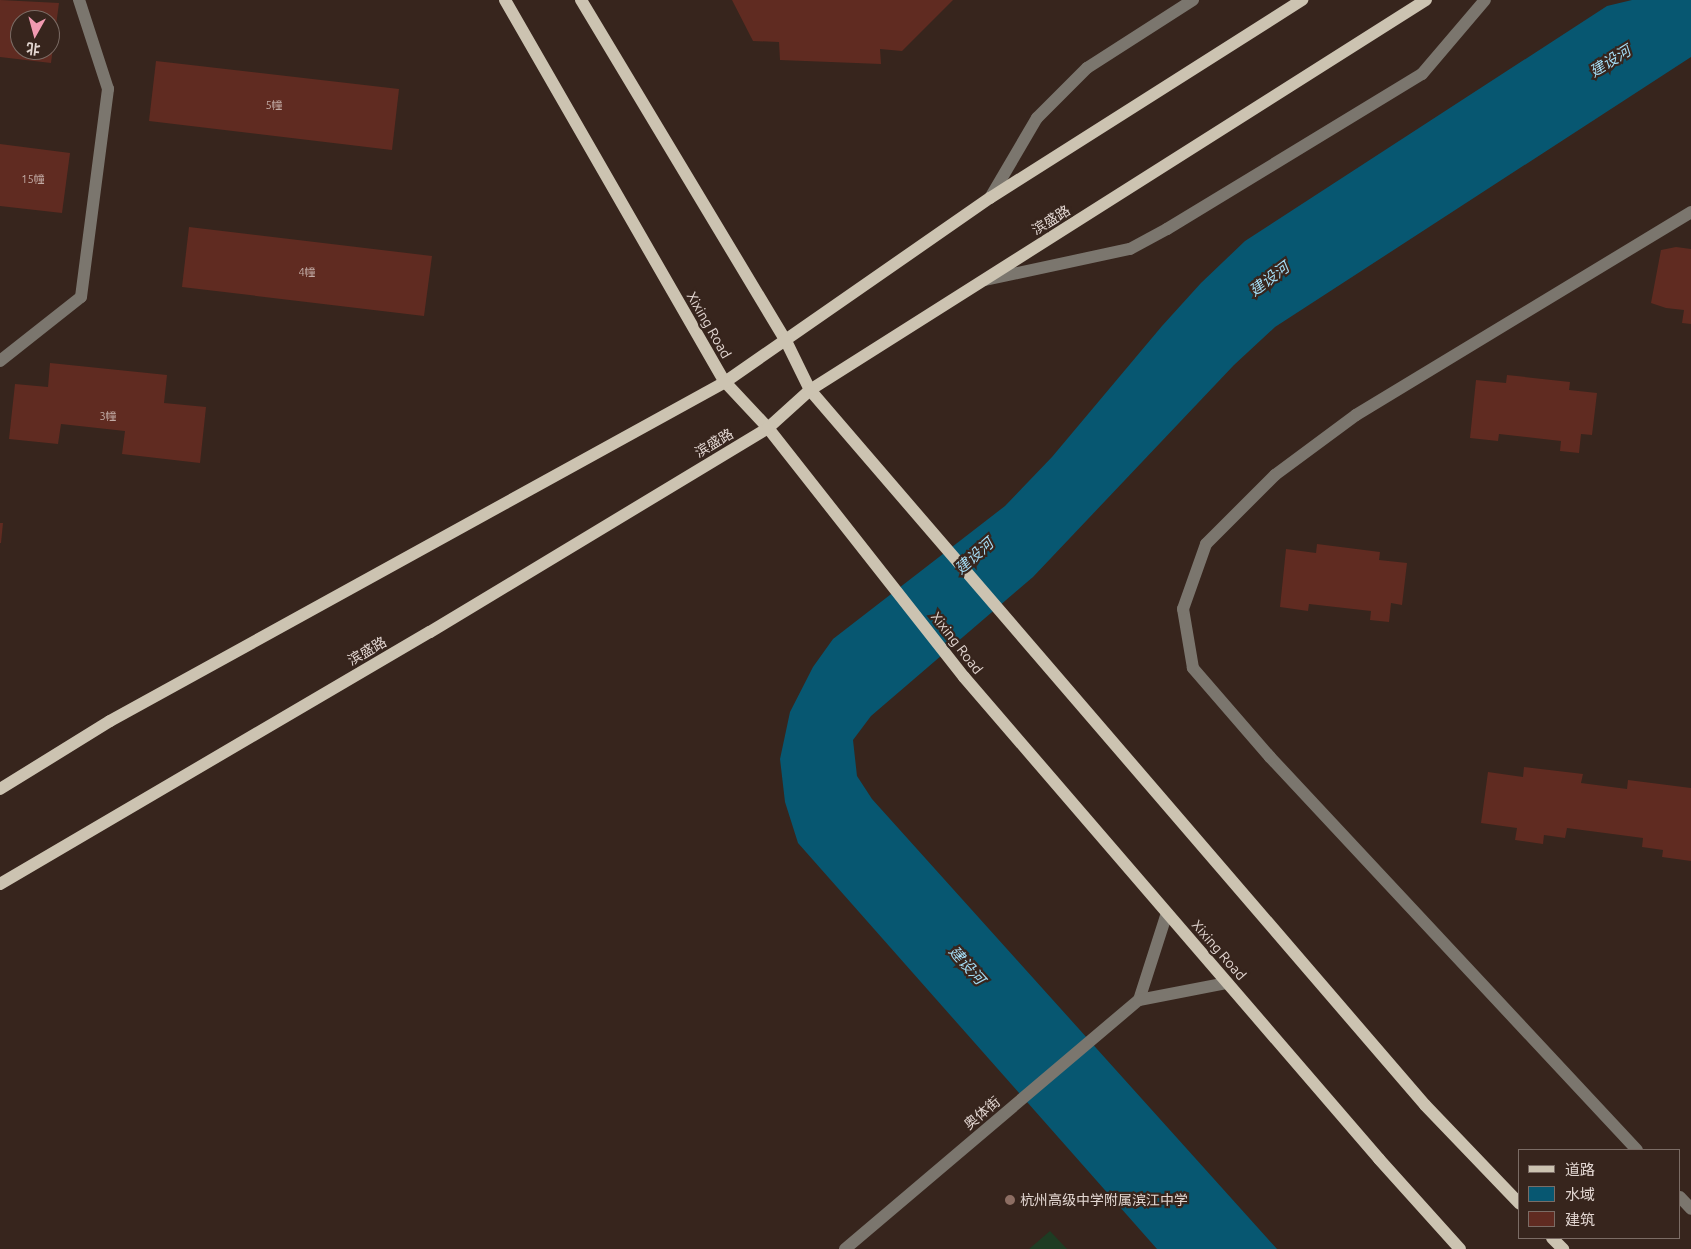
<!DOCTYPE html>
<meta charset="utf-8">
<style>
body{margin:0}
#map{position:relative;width:1691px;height:1249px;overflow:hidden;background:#37251d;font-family:Ubuntu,"Noto Sans SC",sans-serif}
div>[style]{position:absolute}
.green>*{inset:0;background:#1e3c23}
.water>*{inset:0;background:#075771}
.building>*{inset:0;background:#602b21}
.minor>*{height:12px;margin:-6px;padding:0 6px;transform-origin:6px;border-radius:6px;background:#7b766e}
.major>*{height:12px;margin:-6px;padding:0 6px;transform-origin:6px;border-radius:6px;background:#ccc3b1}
.dots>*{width:14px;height:14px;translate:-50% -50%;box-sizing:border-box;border:2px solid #37251d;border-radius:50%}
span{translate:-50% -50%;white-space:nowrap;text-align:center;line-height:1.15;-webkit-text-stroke:4.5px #37251d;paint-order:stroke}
.number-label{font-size:11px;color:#c2aba5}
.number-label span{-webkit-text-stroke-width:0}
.street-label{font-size:14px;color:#e2d6d1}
.poi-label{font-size:14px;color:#e2d6d1}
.left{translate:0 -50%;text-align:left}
.water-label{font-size:15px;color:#a4dcf4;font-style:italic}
.legend{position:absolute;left:1518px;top:1149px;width:162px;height:90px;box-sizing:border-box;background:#37251d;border:1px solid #7b6c65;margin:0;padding:6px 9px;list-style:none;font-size:15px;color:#e2d6d1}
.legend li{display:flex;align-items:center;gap:10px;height:25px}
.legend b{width:25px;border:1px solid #7b6c65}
.north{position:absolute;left:10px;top:10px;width:50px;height:50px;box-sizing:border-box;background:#37251d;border:1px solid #7b6c65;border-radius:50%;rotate:187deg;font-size:14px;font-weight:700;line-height:20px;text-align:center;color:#e2d6d1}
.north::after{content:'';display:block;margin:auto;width:18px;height:22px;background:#f19ab1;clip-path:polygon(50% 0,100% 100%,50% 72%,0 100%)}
</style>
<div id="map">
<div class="green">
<div style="clip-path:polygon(1050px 1231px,1067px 1249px,1029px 1249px)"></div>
</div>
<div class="water">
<div style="clip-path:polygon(1632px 0,1691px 0,1691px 57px,1275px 327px,1234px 365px,1033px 577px,871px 716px,853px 740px,857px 776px,872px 799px,1277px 1249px,1157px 1249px,798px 843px,785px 802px,780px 759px,790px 712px,813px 667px,833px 639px,1005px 506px,1052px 457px,1162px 326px,1201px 283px,1245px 241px,1607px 6px)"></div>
</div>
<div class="building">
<div style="clip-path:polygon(evenodd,0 0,59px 3px,51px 63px,0 57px,0 0,20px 20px,50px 20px,50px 50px,20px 50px,20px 20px)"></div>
<div style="clip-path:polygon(732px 0,953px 0,902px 51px,880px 49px,881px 64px,780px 60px,779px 42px,753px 41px)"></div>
<div style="clip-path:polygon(156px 61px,399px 89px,392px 150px,149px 121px)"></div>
<div style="clip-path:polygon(0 144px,70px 153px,62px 213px,0 206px)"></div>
<div style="clip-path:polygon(189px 227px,432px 256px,424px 316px,182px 287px)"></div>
<div style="clip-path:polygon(1676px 247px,1691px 249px,1691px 324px,1682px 323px,1684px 310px,1666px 308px,1651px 303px,1661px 250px)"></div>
<div style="clip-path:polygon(50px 363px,167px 375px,164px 403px,206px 407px,200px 463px,122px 454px,125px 431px,61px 424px,58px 444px,9px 439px,15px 384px,48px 387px)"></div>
<div style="clip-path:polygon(1507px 375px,1570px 382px,1569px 390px,1597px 393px,1592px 435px,1581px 434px,1579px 453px,1560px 451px,1561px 441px,1499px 434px,1498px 441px,1470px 438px,1476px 380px,1506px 383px)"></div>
<div style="clip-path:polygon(0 523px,3px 523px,1px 543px,0 543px)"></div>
<div style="clip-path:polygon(1317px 544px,1380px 552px,1379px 560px,1407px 563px,1402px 605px,1391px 603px,1389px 622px,1370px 620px,1371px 611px,1309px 604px,1308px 611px,1280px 607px,1286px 549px,1316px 553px)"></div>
<div style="clip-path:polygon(1524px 767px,1583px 774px,1581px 783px,1627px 789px,1628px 780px,1691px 788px,1691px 861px,1662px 857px,1663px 850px,1642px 847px,1643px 838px,1567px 828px,1565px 838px,1544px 835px,1543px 844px,1515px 840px,1517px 828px,1481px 823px,1488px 772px,1523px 777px)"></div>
</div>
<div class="minor">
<div style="left:990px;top:198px;width:93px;rotate:-59.6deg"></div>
<div style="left:1037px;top:118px;width:71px;rotate:-45deg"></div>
<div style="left:1087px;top:68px;width:126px;rotate:-32.7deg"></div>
<div style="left:985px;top:280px;width:148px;rotate:-12.1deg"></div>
<div style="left:1130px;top:249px;width:42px;rotate:-28.4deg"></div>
<div style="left:1167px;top:229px;width:298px;rotate:-31.3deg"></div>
<div style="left:1422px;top:74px;width:97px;rotate:-49.6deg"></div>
<div style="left:0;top:361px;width:103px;rotate:-38.3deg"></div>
<div style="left:81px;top:297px;width:210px;rotate:-82.6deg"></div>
<div style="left:108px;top:89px;width:94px;rotate:-108deg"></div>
<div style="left:1139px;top:1000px;width:91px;rotate:-72.2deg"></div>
<div style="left:1637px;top:1150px;width:538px;rotate:-133.04deg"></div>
<div style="left:1270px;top:757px;width:118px;rotate:-130.9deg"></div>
<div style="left:1193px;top:668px;width:60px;rotate:-99.6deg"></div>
<div style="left:1183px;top:609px;width:69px;rotate:-70.5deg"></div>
<div style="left:1206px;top:544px;width:98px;rotate:-45deg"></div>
<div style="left:1275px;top:475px;width:101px;rotate:-36.5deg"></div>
<div style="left:1356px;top:415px;width:392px;rotate:-31.2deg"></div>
<div style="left:1680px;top:1197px;width:16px;rotate:47deg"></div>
<div style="left:845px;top:1249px;width:385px;rotate:-40.3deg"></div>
<div style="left:1139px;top:1000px;width:90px;rotate:-10.9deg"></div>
</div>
<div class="major">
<div style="left:505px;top:0;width:441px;rotate:60.1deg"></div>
<div style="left:725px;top:382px;width:63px;rotate:46.9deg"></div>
<div style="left:768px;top:428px;width:317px;rotate:51.8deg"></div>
<div style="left:964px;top:677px;width:636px;rotate:49.27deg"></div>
<div style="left:1379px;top:1159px;width:121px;rotate:48deg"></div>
<div style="left:581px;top:0;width:396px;rotate:59deg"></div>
<div style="left:785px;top:339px;width:57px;rotate:63.9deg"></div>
<div style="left:810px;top:390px;width:943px;rotate:49.3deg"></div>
<div style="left:1425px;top:1105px;width:137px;rotate:46.2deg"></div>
<div style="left:0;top:789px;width:129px;rotate:-31.7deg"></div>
<div style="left:110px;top:721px;width:702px;rotate:-28.86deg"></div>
<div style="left:725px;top:382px;width:323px;rotate:-34.8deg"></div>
<div style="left:990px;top:198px;width:370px;rotate:-32.4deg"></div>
<div style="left:0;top:884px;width:498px;rotate:-30.4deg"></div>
<div style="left:430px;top:632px;width:395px;rotate:-31.1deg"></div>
<div style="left:768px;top:428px;width:57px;rotate:-42.1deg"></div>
<div style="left:810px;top:390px;width:729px;rotate:-32.34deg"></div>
<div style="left:1552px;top:1238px;width:16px;rotate:45deg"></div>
</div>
<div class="dots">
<div style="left:1010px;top:1200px;background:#8d6e63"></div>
</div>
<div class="number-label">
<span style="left:274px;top:105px">5幢</span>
<span style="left:33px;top:179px">15幢</span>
<span style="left:307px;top:272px">4幢</span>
<span style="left:108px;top:416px">3幢</span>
</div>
<div class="street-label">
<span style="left:1051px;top:220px;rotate:-32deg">滨盛路</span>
<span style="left:709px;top:325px;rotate:60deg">Xixing Road</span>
<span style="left:714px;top:443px;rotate:-31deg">滨盛路</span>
<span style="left:957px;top:643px;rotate:52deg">Xixing Road</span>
<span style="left:367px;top:651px;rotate:-30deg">滨盛路</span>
<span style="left:1219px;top:950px;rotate:49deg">Xixing Road</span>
<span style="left:982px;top:1113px;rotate:-40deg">奥体街</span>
</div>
<div class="poi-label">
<span class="left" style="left:1020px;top:1200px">杭州高级中学附属滨江中学</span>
</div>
<div class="water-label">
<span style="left:1610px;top:61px;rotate:-32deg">建设河</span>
<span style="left:1269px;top:279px;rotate:-37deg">建设河</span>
<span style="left:974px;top:556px;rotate:-42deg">建设河</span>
<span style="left:967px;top:965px;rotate:48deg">建设河</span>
</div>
<ul class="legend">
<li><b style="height:6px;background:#ccc3b1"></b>道路</li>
<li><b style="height:14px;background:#075771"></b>水域</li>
<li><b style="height:14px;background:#602b21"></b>建筑</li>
</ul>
<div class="north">北</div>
</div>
